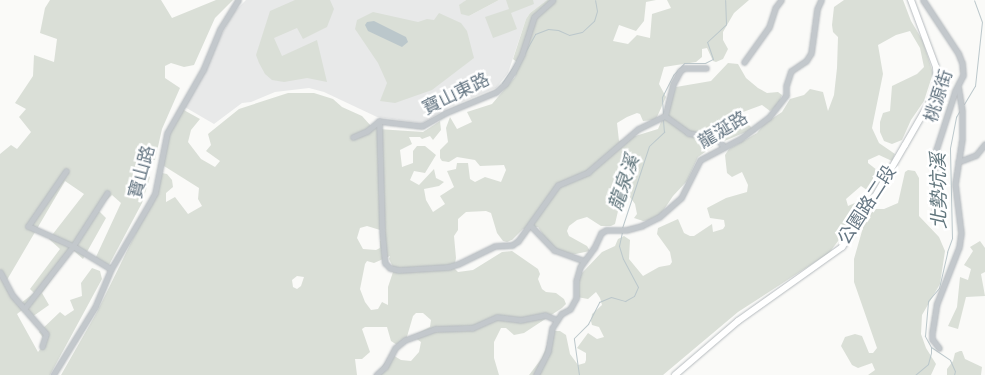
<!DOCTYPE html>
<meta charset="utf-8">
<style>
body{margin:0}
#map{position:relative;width:985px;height:375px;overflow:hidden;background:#fafaf8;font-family:"Fira Sans Condensed","Noto Sans TC",sans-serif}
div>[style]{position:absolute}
.built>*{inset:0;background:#e8e9e9}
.green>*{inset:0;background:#dadfd7}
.water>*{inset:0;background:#bbc7cb}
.stream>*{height:1px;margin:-0.5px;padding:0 0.5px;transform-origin:0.5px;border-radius:0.5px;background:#bbc7cb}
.roads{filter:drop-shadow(0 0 1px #b5babe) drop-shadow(0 0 1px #b5babe)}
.minor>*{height:5px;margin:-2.5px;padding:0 2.5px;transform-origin:2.5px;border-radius:2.5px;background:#c3c8cc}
.major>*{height:6px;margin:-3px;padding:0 3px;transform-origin:3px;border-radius:3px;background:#fff}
span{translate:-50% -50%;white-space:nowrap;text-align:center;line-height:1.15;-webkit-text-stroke:5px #fff;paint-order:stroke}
.street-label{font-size:18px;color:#657683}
.water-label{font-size:19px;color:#60757c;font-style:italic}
</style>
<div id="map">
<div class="built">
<div style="clip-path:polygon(246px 0,466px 0,459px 6px,469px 16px,499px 0,547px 0,530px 13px,526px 19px,508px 73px,496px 88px,450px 107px,422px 123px,377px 117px,324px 92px,309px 88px,275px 92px,251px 102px,242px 103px,214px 124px,183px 106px,234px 12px)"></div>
</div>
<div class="green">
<div style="clip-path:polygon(evenodd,50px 0,161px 0,172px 18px,216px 0,233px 0,215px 18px,194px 65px,184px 67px,171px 63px,165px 66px,165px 78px,180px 88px,162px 129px,155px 160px,146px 160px,144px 172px,150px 177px,142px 203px,109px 265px,95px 259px,121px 203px,112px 195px,97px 209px,106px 218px,83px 259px,73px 250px,42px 293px,49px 305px,32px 317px,25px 308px,17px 314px,38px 352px,46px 342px,39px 332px,60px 312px,65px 316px,74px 310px,70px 300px,82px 296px,81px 283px,92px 268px,100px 271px,102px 279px,50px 375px,0 375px,0 154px,11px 145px,17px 149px,31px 132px,19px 117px,26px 109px,15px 103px,33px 76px,34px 55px,54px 62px,57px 39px,40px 33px,45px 8px,50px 0,65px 181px,84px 194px,49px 239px,60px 249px,30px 289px,34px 293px,21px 303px,4px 285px,65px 181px)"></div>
<div style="clip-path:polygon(295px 0,330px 0,334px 9px,327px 27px,303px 39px,297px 28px,274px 38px,282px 56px,317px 40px,327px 82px,307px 78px,284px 82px,272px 80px,265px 74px,259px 63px,256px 55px,270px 11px)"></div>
<div style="clip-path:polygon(466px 0,499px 0,469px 16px,461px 14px,459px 5px)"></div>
<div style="clip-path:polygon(506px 0,533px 0,534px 4px,511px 13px,517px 29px,493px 38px,485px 17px,509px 9px)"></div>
<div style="clip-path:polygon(evenodd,547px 0,656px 0,646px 2px,644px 21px,636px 31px,619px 25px,613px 41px,628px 44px,637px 35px,650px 38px,652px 14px,671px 8px,667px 0,749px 0,734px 13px,723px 32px,723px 40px,728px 49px,723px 59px,716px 62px,713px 61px,707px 48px,702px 49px,702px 57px,696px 62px,664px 67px,659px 84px,666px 97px,657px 117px,654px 120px,643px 121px,640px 114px,637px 113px,627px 117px,617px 123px,619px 141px,658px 129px,676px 87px,711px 81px,728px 63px,738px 64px,746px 78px,758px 88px,767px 93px,778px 92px,782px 95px,778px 105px,770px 111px,762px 105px,743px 112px,746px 122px,753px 129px,715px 145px,698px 157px,687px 181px,673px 196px,661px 214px,653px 220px,643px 221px,634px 218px,637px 214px,635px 204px,624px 189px,614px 191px,612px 196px,618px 211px,615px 224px,611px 226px,601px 226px,587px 217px,577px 220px,569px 226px,567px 231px,569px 236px,587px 246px,590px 251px,566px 256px,549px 244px,538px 227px,523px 229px,512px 240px,507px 242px,503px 241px,497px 233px,491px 213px,486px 211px,466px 212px,458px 219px,458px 230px,454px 236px,456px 258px,454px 268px,458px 272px,473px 270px,502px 252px,512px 251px,538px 269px,540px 274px,538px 279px,542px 289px,546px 292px,556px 293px,564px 299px,566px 304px,562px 308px,524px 333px,514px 335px,506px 328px,501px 328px,494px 342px,494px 358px,499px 375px,376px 375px,391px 354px,401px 360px,411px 361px,419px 352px,421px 342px,415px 338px,414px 335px,430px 327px,431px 320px,423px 313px,416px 313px,413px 316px,406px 340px,397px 345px,391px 341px,387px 327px,365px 327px,362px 329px,370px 352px,362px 359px,355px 359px,357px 375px,61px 375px,97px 312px,149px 206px,162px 173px,167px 174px,172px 180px,173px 187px,166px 193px,166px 202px,175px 197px,188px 214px,202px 206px,198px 199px,199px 188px,164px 166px,162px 158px,168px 135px,182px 109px,200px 119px,191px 130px,188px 142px,201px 159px,215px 167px,220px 161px,206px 151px,211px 145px,208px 134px,239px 109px,288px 93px,314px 93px,333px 99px,342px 107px,362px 116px,371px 126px,378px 129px,423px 132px,440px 121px,441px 130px,433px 140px,430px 136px,422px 139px,420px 137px,409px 137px,412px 144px,400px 150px,402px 167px,413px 163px,413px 151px,417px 146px,425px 146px,436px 155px,425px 173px,414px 171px,410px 180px,419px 185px,434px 169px,436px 178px,444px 182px,439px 186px,424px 189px,426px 200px,433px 212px,445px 204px,440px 196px,454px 187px,447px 171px,456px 169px,457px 163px,468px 163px,470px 179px,475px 182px,485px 177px,501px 182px,506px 170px,504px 165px,480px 166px,475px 160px,457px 157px,449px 162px,442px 161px,440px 158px,440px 150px,448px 142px,446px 128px,450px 117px,457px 129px,472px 122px,467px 112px,492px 104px,515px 77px,518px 63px,513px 59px,526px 19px,530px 13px,547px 0,367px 226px,380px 230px,384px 239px,380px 241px,380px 248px,376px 250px,363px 249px,357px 238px,360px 228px,367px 226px,547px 0,390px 256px,389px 259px,394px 269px,388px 287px,388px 305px,382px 302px,378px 309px,371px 310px,365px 302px,360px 289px,365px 264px,367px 261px,374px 263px,390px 256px,547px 0,297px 276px,304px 277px,301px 286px,297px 289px,293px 287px,292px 280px,297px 276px)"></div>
<div style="clip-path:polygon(844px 0,903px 0,911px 21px,923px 41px,933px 73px,924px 101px,911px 120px,902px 140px,892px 144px,884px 141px,880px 132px,880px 122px,883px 113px,890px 111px,892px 86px,917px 74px,924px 67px,920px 48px,910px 31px,896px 35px,878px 45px,883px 74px,872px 128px,879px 143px,895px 154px,892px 161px,879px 155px,868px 160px,868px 163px,882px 174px,882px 177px,874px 188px,867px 190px,861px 186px,846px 199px,848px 206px,857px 202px,864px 207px,829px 253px,738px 312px,663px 375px,529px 375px,542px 358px,552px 331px,560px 331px,566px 335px,570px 354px,578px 365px,585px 363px,586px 360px,586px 353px,577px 348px,588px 333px,597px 339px,604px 337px,599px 327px,592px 325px,591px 321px,592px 314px,602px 305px,600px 298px,596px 292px,588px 299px,577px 297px,578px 279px,582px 273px,602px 252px,615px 246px,618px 239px,624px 236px,630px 240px,629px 259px,643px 276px,659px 267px,670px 265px,672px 262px,670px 252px,657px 234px,658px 228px,678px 219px,684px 233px,690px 236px,694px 236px,712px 224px,713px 232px,723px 229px,725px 226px,724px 220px,710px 218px,707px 208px,726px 198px,747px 192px,748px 185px,742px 172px,732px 177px,727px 173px,725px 155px,729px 149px,757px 133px,764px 124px,782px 112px,790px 99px,804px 95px,810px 89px,823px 92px,828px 111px,834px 95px,837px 68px,838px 37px,833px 32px,832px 25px,834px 7px)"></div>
<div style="clip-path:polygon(373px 12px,418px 22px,427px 19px,434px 20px,439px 13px,461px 23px,467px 31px,474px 58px,432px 90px,395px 103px,380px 101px,387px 83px,378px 63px,355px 29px,357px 20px)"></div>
<div style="clip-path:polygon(908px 170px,915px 171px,919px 178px,919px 216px,939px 237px,945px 251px,940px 284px,922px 315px,921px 334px,926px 348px,936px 364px,931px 375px,868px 375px,875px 370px,872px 363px,858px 368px,852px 365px,841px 346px,845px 337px,855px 334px,862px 336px,869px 353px,873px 353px,877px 348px,854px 282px,854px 259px,864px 224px,874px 209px,884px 209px,898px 203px,905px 172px)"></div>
<div style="clip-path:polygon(980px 241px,985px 248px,985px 272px,981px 274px,985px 296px,966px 297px,958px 329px,948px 326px,957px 307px,960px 277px,968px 280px,971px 269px,964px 265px,973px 251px,970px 247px)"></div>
<div style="clip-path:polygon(960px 351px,962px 351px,965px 359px,982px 367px,981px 375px,947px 375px,947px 369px,953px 361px,955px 353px)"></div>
</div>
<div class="water">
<div style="clip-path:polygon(374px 21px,406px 37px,408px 42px,402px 47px,368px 31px,365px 25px,367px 22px)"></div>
</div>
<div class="stream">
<div style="left:524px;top:54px;width:23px;rotate:-61deg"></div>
<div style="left:535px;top:34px;width:14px;rotate:-21deg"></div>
<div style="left:548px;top:29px;width:10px;rotate:6deg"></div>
<div style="left:558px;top:30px;width:12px;rotate:24deg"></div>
<div style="left:569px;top:35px;width:13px;rotate:-13deg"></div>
<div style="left:582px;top:32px;width:16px;rotate:-43deg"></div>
<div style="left:594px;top:21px;width:10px;rotate:-73deg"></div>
<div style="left:597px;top:11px;width:11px;rotate:-100deg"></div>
<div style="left:502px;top:83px;width:25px;rotate:-56deg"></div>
<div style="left:964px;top:104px;width:21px;rotate:-59deg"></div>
<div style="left:975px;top:86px;width:64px;rotate:-83.8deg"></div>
<div style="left:982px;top:22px;width:23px;rotate:-110deg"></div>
<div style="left:663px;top:113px;width:16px;rotate:-94deg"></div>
<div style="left:662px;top:97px;width:25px;rotate:-63deg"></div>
<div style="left:673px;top:75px;width:16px;rotate:-47deg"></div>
<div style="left:684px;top:63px;width:21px"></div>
<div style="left:705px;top:63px;width:9px;rotate:-27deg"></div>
<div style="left:713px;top:59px;width:18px;rotate:-109deg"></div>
<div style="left:707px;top:42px;width:26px;rotate:-43deg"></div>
<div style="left:726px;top:24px;width:24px;rotate:-92deg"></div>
<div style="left:622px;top:228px;width:86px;rotate:-71.8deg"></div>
<div style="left:649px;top:146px;width:21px;rotate:-43deg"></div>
<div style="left:664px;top:132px;width:12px;rotate:-95deg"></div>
<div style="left:931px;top:347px;width:23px;rotate:34deg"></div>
<div style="left:950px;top:360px;width:12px;rotate:66deg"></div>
<div style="left:955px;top:371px;width:4px;rotate:104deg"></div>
<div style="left:579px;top:375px;width:37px;rotate:-98deg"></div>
<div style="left:574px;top:338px;width:20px;rotate:-45deg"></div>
<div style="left:588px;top:324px;width:25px;rotate:-63deg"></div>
<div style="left:599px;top:302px;width:13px;rotate:-23deg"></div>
<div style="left:611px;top:297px;width:15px;rotate:16deg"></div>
<div style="left:625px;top:301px;width:10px;rotate:-29deg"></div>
<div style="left:634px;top:296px;width:10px;rotate:-66deg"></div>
<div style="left:638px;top:287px;width:32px;rotate:-118deg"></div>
<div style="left:623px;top:259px;width:14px;rotate:-107deg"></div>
<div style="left:619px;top:246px;width:14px;rotate:-78deg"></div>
<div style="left:915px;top:375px;width:17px;rotate:-40deg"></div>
<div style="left:928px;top:364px;width:11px;rotate:-75deg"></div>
<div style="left:931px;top:353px;width:6px;rotate:-90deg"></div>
<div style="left:931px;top:347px;width:13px;rotate:-119deg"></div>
<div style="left:925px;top:336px;width:35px;rotate:-85deg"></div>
<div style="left:928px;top:301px;width:17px;rotate:-50deg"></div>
<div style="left:939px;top:288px;width:37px;rotate:-77deg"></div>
<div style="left:947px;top:252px;width:15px;rotate:-70deg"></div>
<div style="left:952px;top:238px;width:90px;rotate:-91.3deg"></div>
<div style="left:950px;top:148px;width:32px;rotate:-79deg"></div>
<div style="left:956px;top:117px;width:8px;rotate:-60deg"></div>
</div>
<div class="roads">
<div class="minor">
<div style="left:923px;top:0;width:64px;rotate:56.6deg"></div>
<div style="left:958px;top:53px;width:11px;rotate:68deg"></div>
<div style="left:962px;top:63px;width:12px;rotate:85deg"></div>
<div style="left:963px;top:75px;width:18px;rotate:117deg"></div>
<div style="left:955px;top:91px;width:62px;rotate:107.9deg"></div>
<div style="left:936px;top:150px;width:17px;rotate:97deg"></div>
<div style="left:934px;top:167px;width:44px;rotate:88.7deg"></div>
<div style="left:744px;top:62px;width:43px;rotate:-54.5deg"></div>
<div style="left:769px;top:27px;width:20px;rotate:-72deg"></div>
<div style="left:775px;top:8px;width:10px;rotate:-53deg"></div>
<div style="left:706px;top:68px;width:22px;rotate:180deg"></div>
<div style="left:684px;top:68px;width:5px;rotate:143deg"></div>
<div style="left:680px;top:71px;width:15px;rotate:118deg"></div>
<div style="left:673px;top:84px;width:33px;rotate:104deg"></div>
<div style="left:665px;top:116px;width:29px;rotate:36deg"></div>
<div style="left:688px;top:133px;width:23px;rotate:10deg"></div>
<div style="left:711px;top:137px;width:8px;rotate:23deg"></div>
<div style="left:718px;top:140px;width:9px;rotate:49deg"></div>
<div style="left:379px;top:121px;width:110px;rotate:88.4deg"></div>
<div style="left:382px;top:231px;width:32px;rotate:85deg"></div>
<div style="left:385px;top:263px;width:7px;rotate:45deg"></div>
<div style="left:390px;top:268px;width:9px;rotate:13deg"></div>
<div style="left:399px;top:270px;width:49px;rotate:-3.5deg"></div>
<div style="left:448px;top:267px;width:10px;rotate:-17deg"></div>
<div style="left:458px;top:264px;width:41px;rotate:-25.9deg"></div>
<div style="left:495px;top:246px;width:17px;rotate:-3deg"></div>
<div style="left:512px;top:245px;width:7px;rotate:-34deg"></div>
<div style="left:518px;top:241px;width:69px;rotate:-54.5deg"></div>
<div style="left:558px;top:185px;width:33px;rotate:-23deg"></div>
<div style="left:588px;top:172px;width:66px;rotate:-40.7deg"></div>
<div style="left:638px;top:129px;width:30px;rotate:-26deg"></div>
<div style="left:379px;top:121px;width:43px;rotate:6.6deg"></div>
<div style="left:422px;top:126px;width:26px;rotate:-29deg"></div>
<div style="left:445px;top:113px;width:55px;rotate:-22.4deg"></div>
<div style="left:496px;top:92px;width:12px;rotate:-42deg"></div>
<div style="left:505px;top:84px;width:14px;rotate:-56deg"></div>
<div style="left:513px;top:72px;width:20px;rotate:-63deg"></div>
<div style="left:522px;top:54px;width:39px;rotate:-72deg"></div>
<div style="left:534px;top:17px;width:25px;rotate:-42deg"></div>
<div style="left:353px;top:137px;width:15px;rotate:-23deg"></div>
<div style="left:367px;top:131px;width:16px;rotate:-40deg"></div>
<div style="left:958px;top:162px;width:19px;rotate:-21deg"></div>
<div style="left:976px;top:155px;width:14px;rotate:-51deg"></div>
<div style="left:66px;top:171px;width:67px;rotate:124.6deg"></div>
<div style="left:28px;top:226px;width:49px;rotate:24deg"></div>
<div style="left:73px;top:246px;width:44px;rotate:31.2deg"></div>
<div style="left:530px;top:225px;width:35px;rotate:46deg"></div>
<div style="left:554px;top:250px;width:32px;rotate:20deg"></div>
<div style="left:0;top:272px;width:27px;rotate:62deg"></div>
<div style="left:13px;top:296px;width:50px;rotate:49deg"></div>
<div style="left:46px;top:334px;width:13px;rotate:108deg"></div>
<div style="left:24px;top:309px;width:80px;rotate:-52.1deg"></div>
<div style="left:73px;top:246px;width:63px;rotate:-57.3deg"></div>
<div style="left:939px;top:348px;width:11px;rotate:-128deg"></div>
<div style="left:932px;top:339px;width:6px;rotate:-90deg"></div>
<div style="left:932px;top:333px;width:30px;rotate:-81deg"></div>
<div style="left:937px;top:303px;width:60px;rotate:-68.6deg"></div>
<div style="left:959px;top:247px;width:14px;rotate:-82deg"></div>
<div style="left:961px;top:233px;width:49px;rotate:-97deg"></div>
<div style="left:955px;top:184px;width:46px;rotate:-81.2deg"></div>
<div style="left:962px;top:139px;width:28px;rotate:-90deg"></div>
<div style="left:962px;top:111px;width:24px;rotate:-99deg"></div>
<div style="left:53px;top:375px;width:80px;rotate:-58.3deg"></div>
<div style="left:95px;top:307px;width:41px;rotate:-67.2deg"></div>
<div style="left:111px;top:269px;width:75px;rotate:-59.7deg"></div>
<div style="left:149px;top:204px;width:13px;rotate:-61deg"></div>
<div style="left:155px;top:193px;width:61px;rotate:-78.7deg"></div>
<div style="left:167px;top:133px;width:73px;rotate:-60.3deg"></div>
<div style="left:203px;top:70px;width:44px;rotate:-67.5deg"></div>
<div style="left:220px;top:29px;width:34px;rotate:-58deg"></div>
<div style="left:376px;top:375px;width:12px;rotate:-42deg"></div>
<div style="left:385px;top:367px;width:21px;rotate:-62deg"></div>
<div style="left:395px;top:348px;width:13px;rotate:-39deg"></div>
<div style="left:405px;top:340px;width:33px;rotate:-20deg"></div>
<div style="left:436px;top:329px;width:36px;rotate:-2deg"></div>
<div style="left:472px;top:328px;width:27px;rotate:-24deg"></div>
<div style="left:497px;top:317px;width:23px;rotate:7deg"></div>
<div style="left:520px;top:320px;width:25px;rotate:-11deg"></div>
<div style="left:545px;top:315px;width:13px;rotate:23deg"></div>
<div style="left:536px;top:375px;width:27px;rotate:-63deg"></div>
<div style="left:548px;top:351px;width:23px;rotate:-80deg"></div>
<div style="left:552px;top:328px;width:17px;rotate:-57deg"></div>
<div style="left:561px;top:314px;width:10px;rotate:-29deg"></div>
<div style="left:570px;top:309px;width:13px;rotate:-61deg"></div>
<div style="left:576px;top:298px;width:17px;rotate:-90deg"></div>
<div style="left:576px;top:281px;width:15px;rotate:-74deg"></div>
<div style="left:580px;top:267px;width:24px;rotate:-54deg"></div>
<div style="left:594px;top:248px;width:17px;rotate:-65deg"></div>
<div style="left:601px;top:233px;width:6px;rotate:-31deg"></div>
<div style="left:606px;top:230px;width:20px"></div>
<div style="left:626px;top:230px;width:16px;rotate:-15deg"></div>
<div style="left:641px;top:226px;width:20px;rotate:-27deg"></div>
<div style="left:659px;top:217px;width:29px;rotate:-41deg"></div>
<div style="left:681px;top:198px;width:42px;rotate:-63.4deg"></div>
<div style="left:700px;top:160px;width:45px;rotate:-27.7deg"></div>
<div style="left:740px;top:139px;width:36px;rotate:-37deg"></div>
<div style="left:769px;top:117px;width:28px;rotate:-52deg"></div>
<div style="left:786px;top:95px;width:9px;rotate:-90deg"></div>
<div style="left:786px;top:86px;width:16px;rotate:-72deg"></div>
<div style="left:791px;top:71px;width:18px;rotate:-34deg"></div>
<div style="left:806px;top:61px;width:9px;rotate:-58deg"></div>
<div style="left:811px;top:53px;width:44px;rotate:-82.2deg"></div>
<div style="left:817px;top:9px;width:10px;rotate:-66deg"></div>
</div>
<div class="major">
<div style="left:675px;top:375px;width:83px;rotate:-40.6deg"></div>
<div style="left:738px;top:321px;width:128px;rotate:-35.4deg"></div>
<div style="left:842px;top:247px;width:29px;rotate:-54deg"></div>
<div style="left:859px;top:224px;width:91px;rotate:-59.8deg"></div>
<div style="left:905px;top:145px;width:54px;rotate:-60.1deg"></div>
<div style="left:932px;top:98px;width:17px;rotate:-73deg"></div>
<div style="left:937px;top:82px;width:15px;rotate:-94deg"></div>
<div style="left:936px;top:67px;width:72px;rotate:-110.5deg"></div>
</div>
</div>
<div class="street-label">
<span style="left:456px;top:94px;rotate:-26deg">寶山東路</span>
<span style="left:939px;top:96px;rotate:-72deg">桃源街</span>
<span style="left:723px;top:130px;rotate:-31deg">龍涎路</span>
<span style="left:142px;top:172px;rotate:-75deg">寶山路</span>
<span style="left:867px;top:205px;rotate:-57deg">公園路二段</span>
</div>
<div class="water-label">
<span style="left:624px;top:183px;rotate:-71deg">龍泉溪</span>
<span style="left:939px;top:191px;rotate:-91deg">北勢坑溪</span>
</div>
</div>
